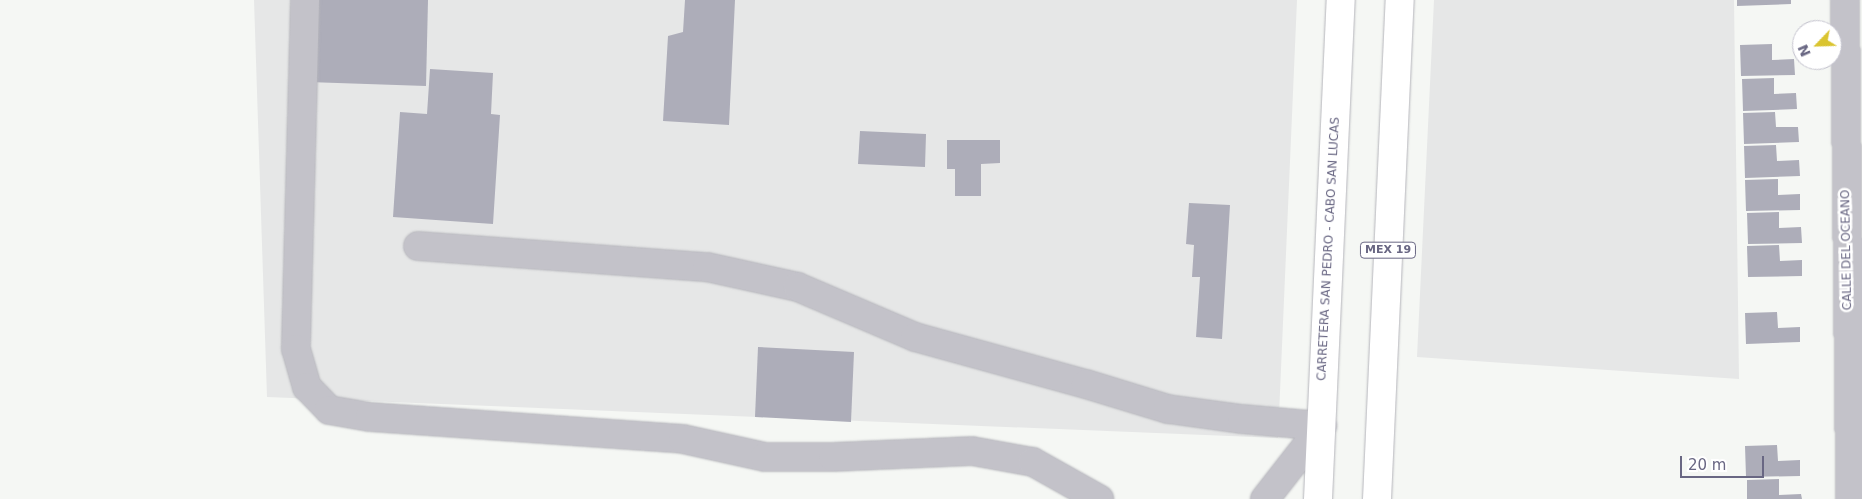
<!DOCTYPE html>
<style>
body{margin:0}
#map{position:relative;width:1862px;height:499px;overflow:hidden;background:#f5f7f4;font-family:"DejaVu Sans",sans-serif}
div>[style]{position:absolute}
.built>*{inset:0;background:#e6e7e7}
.building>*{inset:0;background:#adadb9}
.roads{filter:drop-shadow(0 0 1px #b5b5bb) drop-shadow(0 0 1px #b5b5bb)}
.minor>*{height:28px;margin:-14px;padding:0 14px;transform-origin:14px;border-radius:14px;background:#c3c2c9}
.highway>*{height:28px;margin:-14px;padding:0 14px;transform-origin:14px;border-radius:14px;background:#fff}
span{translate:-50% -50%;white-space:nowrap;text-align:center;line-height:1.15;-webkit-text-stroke:5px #fff;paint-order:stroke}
.shield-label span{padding:1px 4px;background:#fff;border:1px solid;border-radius:4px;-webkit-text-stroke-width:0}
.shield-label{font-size:11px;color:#696783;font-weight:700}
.street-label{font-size:12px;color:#696783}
.north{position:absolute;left:1792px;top:20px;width:50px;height:50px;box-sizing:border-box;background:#fff;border:1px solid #c3c2cd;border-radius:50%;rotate:246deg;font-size:14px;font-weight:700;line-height:20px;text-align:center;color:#696783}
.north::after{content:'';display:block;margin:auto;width:18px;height:22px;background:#dac430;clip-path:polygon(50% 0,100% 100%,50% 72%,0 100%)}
.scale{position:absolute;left:1680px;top:456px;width:84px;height:22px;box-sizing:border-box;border:2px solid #696783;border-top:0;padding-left:6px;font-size:15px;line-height:18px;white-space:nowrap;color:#696783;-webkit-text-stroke:4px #fff;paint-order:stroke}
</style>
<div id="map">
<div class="built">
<div style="clip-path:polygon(254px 0,1297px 0,1278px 438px,267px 397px)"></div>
<div style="clip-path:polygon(1434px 0,1734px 0,1739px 379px,1417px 357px)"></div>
</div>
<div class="building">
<div style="clip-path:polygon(310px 0,428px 0,426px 86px,308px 82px)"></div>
<div style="clip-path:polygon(685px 0,735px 0,729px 125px,663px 121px,668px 36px,683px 32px)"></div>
<div style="clip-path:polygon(1737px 0,1791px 0,1791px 4px,1737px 6px)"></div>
<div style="clip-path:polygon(1772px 44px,1772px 60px,1794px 59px,1795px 75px,1741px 76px,1740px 45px)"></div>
<div style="clip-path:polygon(430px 69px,493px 73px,491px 114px,500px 115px,493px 224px,393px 217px,400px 112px,427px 114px)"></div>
<div style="clip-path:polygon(1774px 78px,1774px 94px,1796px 93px,1797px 109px,1743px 111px,1742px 79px)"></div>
<div style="clip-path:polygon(1775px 112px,1776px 127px,1798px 127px,1799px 142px,1744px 144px,1743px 113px)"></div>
<div style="clip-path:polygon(860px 131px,926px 134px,925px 167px,858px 164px)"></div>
<div style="clip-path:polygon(947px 140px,1000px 140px,1000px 163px,981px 164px,981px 196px,955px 196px,955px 169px,947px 169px)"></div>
<div style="clip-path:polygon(1776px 145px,1777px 161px,1799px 160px,1800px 176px,1745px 178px,1744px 146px)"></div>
<div style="clip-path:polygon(1778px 179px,1778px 195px,1800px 194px,1800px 210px,1746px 211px,1745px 180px)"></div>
<div style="clip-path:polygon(1189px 203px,1230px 205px,1222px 339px,1196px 337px,1200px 277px,1192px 277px,1194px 245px,1186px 244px)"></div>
<div style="clip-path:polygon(1779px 212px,1779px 228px,1801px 227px,1802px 243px,1748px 244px,1747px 213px)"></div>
<div style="clip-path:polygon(1779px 245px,1780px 261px,1802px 260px,1802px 276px,1748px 277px,1747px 246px)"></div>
<div style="clip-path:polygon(1777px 312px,1778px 328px,1800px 327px,1800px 342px,1746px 344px,1745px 313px)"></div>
<div style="clip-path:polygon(758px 347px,854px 352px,851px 422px,755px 417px)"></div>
<div style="clip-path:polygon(1777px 445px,1778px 461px,1800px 460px,1800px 476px,1746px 477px,1745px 446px)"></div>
<div style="clip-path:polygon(1779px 479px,1779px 495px,1801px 494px,1802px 499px,1747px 499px,1747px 480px)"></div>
</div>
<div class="roads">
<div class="minor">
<div style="left:305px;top:0;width:349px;rotate:91.5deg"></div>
<div style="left:296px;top:349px;width:40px;rotate:74deg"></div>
<div style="left:307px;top:387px;width:32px;rotate:46deg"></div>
<div style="left:329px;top:410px;width:42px;rotate:9.7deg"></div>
<div style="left:370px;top:417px;width:314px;rotate:4deg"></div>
<div style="left:683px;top:439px;width:84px;rotate:12.4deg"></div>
<div style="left:765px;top:457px;width:68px"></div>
<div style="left:833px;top:457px;width:139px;rotate:-2.5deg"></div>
<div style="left:972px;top:451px;width:62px;rotate:10.2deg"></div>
<div style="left:1033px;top:462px;width:76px;rotate:29.3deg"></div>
<div style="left:1845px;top:0;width:499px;rotate:89.4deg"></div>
<div style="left:418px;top:246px;width:290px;rotate:4.2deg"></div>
<div style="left:707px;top:267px;width:93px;rotate:12.4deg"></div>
<div style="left:798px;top:287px;width:127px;rotate:23.1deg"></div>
<div style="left:915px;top:337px;width:177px;rotate:15.4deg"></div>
<div style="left:1086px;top:384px;width:86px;rotate:17deg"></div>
<div style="left:1168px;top:409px;width:75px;rotate:7.7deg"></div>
<div style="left:1242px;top:419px;width:80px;rotate:5deg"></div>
<div style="left:1265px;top:499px;width:93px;rotate:-52deg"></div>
</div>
<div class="highway">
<div style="left:1318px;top:499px;width:500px;rotate:-87.4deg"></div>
<div style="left:1377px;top:499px;width:500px;rotate:-87.4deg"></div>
</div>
</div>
<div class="shield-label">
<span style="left:1388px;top:250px">MEX 19</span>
</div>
<div class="street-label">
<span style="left:1329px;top:249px;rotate:-87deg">CARRETERA SAN PEDRO - CABO SAN LUCAS</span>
<span style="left:1847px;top:250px;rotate:-91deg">CALLE DEL OCEANO</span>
</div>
<div class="north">N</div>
<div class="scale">20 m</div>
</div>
